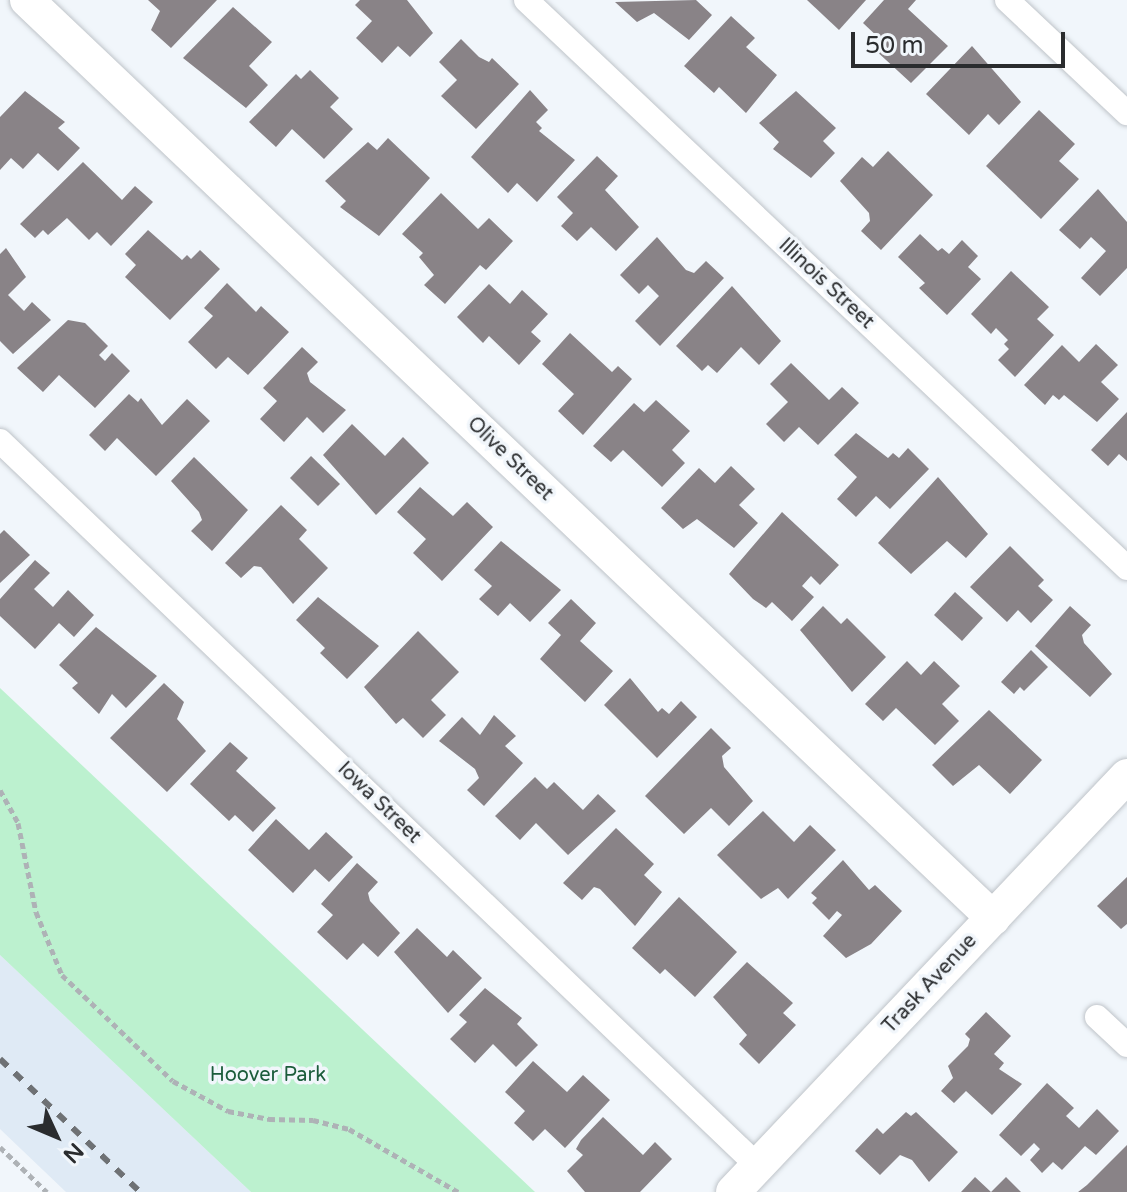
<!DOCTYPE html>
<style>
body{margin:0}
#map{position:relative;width:1127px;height:1192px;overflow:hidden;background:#f1f6fb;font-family:"Varela Round",sans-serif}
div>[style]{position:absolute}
.built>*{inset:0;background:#dfeaf5}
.green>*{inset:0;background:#bcf1cf}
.building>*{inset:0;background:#898387}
.path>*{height:5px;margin-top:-2.5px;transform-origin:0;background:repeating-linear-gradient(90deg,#aeb2b6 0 6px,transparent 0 10px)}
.roads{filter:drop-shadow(0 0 2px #bfc4c9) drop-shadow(0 0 2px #bfc4c9)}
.street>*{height:24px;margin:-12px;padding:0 12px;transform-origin:12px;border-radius:12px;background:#fff}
.secondary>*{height:34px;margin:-17px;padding:0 17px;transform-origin:17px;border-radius:17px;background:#fff}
.rail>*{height:6px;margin-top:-3px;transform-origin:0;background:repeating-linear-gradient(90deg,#6e7174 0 10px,transparent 0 20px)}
span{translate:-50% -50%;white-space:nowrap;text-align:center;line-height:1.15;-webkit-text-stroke:7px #f1f6fb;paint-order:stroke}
.street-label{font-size:20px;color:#2a2c2e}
.park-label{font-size:20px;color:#1b5c3b}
.north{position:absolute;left:16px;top:1096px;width:80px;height:80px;-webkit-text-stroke:6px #f1f6fb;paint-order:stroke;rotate:134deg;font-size:22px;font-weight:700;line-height:32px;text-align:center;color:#2a2c2e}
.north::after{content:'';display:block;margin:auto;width:28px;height:36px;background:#2a2c2e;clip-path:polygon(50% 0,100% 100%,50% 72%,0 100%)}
.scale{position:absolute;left:851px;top:32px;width:214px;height:36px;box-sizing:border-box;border:4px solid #2a2c2e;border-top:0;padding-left:10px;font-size:24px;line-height:28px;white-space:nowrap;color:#2a2c2e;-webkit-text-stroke:6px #f1f6fb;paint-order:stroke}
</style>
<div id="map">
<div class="built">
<div style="clip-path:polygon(0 955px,251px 1192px,66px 1192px,0 1129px)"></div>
</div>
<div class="green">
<div style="clip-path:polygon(0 688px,535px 1192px,251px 1192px,0 955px)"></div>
</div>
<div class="building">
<div style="clip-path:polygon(148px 0,217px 0,171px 48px,151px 30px,160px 11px)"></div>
<div style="clip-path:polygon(360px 0,407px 0,433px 33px,410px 57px,398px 46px,382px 63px,356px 38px,372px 21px,355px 5px)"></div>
<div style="clip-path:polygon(696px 0,712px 15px,689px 40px,654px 13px,637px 22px,615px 2px)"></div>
<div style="clip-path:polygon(807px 0,866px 0,839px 30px)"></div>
<div style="clip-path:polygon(884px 0,916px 0,908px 9px,948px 46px,911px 83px,873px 48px,880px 39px,863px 23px)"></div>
<div style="clip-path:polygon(233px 7px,272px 42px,249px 66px,268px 85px,246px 108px,183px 58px)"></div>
<div style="clip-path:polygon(731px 16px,755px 38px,746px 47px,777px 75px,746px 113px,719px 87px,714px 93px,684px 66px)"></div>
<div style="clip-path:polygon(461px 39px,479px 57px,489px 62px,492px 58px,519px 84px,476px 129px,441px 96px,457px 80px,439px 62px)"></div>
<div style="clip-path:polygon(972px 46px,1021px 102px,999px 125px,988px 114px,969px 135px,926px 94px)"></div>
<div style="clip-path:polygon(310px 70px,339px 98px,330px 107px,353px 129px,324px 159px,292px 129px,276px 147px,249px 122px,296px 74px,301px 79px)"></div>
<div style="clip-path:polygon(530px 90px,548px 110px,536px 122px,542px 128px,539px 131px,575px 160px,537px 202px,517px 183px,508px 193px,471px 157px)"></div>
<div style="clip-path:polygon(25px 91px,65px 122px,58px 128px,80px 148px,58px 171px,38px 153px,23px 169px,11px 158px,0 170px,0 117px)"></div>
<div style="clip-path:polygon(796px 91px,836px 128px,823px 141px,835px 153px,811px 178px,773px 149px,779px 142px,759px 123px)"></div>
<div style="clip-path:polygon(1039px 110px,1075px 144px,1059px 161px,1079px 179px,1041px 219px,986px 166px)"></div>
<div style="clip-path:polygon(388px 138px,430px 178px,379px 236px,340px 207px,346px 201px,325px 181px,368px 142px,377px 150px)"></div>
<div style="clip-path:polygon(888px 151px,933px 195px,881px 250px,861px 231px,870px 221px,869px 213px,840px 181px,862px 157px,873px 167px)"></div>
<div style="clip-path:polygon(597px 156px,618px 176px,605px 190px,639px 227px,616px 251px,591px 227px,577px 241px,561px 226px,573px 213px,557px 197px)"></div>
<div style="clip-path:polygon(83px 162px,122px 200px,135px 186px,153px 202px,111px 246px,97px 232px,89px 240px,67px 218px,48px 235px,43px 230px,35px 238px,20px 224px)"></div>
<div style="clip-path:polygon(1098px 189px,1127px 222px,1127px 268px,1100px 296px,1081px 278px,1106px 251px,1091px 237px,1080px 249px,1059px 230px)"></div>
<div style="clip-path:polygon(441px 193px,478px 229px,489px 218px,513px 241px,486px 270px,480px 265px,445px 304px,424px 285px,434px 275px,419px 257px,423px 253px,402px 234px)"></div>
<div style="clip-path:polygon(148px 230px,182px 260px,187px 255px,191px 259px,200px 250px,220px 269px,170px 320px,125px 277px,136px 265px,125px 254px)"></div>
<div style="clip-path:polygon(920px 234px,938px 251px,942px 248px,949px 254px,962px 240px,978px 256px,968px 267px,981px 279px,947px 315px,919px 288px,925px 283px,898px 257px)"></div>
<div style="clip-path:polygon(657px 237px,686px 270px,694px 273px,706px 261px,724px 278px,660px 346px,635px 321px,659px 296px,648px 285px,639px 294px,620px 275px)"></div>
<div style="clip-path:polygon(6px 248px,26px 277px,8px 295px,24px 311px,32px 302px,51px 320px,13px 354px,0 341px,0 254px)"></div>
<div style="clip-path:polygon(1011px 271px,1049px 307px,1037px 319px,1054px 335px,1015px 377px,998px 360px,1009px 349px,1004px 344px,1008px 340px,996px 328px,991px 334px,971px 314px)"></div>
<div style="clip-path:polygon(227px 283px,256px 312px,261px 306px,289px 332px,248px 375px,228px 357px,216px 369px,188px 342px,213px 316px,204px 308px)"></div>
<div style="clip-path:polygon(489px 284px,510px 304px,522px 290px,548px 314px,531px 332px,541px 341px,519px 365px,489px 336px,483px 343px,457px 317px)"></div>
<div style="clip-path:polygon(732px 286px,781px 341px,759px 365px,741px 347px,717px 373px,708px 365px,702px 371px,676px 346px)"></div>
<div style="clip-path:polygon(68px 320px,85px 323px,108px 346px,99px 355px,105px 361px,112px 353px,130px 371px,95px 408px,59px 375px,43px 392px,17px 368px)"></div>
<div style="clip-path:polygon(570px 333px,612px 372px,618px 366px,632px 379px,583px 435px,558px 411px,574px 394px,542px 364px)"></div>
<div style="clip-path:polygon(1096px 344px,1118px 365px,1101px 382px,1119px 399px,1097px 422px,1064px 395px,1059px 400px,1053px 395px,1045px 405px,1024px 385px,1062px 345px,1079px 362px)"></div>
<div style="clip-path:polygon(302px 347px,318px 362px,307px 373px,310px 382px,346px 410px,323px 433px,307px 417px,284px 442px,260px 419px,277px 401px,263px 388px)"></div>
<div style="clip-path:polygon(791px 363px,829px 400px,842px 387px,859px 403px,818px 445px,799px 427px,784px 442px,766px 424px,788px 402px,770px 384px)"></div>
<div style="clip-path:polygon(129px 394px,138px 402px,141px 398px,162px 425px,187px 399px,210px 421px,156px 476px,117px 438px,105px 451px,89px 435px)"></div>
<div style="clip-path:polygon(656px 400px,690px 431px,672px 450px,685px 463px,662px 487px,623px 450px,611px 462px,593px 446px,634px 403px,644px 412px)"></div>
<div style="clip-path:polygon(1127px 412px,1127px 461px,1119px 454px,1108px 466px,1091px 450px)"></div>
<div style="clip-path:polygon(352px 424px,385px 456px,403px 437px,429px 463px,376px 515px,323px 455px)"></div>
<div style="clip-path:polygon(856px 433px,888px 458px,893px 453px,899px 458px,908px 448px,929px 469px,890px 509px,876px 496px,856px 517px,837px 499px,857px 477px,834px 455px)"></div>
<div style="clip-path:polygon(311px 456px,340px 484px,318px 506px,290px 478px)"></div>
<div style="clip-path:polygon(194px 457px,248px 510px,212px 551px,191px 531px,202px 520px,199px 512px,171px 481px)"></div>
<div style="clip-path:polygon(731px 466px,755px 489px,739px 505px,758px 523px,734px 548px,697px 519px,683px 529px,661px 508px,699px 468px,715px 483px)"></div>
<div style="clip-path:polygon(938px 477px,988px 534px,966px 558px,947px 541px,911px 574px,878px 543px)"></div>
<div style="clip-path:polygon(420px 487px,453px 516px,467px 502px,493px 527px,442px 581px,413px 553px,426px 539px,397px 512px)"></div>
<div style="clip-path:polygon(281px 505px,307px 530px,299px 539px,328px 568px,293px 604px,261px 567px,254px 566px,241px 578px,225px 563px)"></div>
<div style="clip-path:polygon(782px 512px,839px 565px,820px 585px,811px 576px,802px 586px,814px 597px,792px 621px,772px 602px,766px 608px,753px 599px,729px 574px)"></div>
<div style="clip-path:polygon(4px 530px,30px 555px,0 583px,0 534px)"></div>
<div style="clip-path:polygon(501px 541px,561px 590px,530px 622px,510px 603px,498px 616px,479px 599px,492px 586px,474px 570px)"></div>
<div style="clip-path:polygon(1010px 546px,1044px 580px,1038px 586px,1053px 600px,1031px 623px,1018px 610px,1007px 622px,970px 587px)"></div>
<div style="clip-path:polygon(35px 560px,50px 573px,34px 589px,53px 607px,68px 590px,94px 615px,74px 637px,59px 623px,35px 649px,0 616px,0 599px)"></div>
<div style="clip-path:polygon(955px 592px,983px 618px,962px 641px,934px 615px)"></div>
<div style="clip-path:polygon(318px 597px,379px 646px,347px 679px,320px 653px,325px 648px,296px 620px)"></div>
<div style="clip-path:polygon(571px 599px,596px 623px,580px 641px,613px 671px,585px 702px,540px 659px,561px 635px,548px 623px)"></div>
<div style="clip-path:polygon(823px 606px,841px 624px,847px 618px,886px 657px,852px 692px,800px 630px)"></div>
<div style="clip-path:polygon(1070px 606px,1091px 625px,1082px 635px,1084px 643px,1112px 674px,1090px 697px,1035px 646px)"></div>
<div style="clip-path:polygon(96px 627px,157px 676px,126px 708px,112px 694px,99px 714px,72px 688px,78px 683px,59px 665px)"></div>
<div style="clip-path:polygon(418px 631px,459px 672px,431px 700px,446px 715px,423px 738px,403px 718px,396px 724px,364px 687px)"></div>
<div style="clip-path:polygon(1031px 650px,1048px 667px,1024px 691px,1020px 687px,1014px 694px,1001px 682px)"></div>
<div style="clip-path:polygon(907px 661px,921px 675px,934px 661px,960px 686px,942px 704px,959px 721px,935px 745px,896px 708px,883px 721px,865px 704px)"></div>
<div style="clip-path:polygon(630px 678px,658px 712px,662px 708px,669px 714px,681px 701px,697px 717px,657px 758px,604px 705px)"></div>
<div style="clip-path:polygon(164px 683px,184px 702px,177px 719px,206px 751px,167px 792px,110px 738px)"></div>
<div style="clip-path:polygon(989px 710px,1042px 760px,1010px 794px,979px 765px,953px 786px,932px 765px)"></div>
<div style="clip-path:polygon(494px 715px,516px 736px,505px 746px,523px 763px,484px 806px,467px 790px,479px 778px,475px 769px,439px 741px,462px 717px,480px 735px)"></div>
<div style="clip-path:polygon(711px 728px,731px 748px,722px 756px,724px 767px,753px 801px,729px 826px,711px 808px,684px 834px,645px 796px)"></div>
<div style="clip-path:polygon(230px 742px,248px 758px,236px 771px,276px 808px,253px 832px,235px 815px,229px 821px,190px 784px)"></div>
<div style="clip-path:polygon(535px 777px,547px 789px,554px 782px,583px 810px,598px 794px,616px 811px,568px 855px,536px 823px,520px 840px,495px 816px)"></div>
<div style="clip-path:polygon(763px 811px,794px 842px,810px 825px,836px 850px,788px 899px,778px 888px,761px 899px,717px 855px)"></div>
<div style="clip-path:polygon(276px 819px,309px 850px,326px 832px,353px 857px,329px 882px,315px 869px,293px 893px,248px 850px)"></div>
<div style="clip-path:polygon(616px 828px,654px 864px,644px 875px,662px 892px,635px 926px,600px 889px,594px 887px,582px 900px,563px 883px)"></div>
<div style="clip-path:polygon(843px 860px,869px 890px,875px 885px,902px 911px,871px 944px,846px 958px,823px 936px,842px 915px,837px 911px,829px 920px,812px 903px,817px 898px,811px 893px)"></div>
<div style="clip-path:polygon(357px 863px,378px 882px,368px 893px,370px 901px,400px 933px,378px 957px,363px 943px,347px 960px,317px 932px,333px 915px,321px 904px)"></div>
<div style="clip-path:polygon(1127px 877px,1127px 924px,1121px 929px,1097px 906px)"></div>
<div style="clip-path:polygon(679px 897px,737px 952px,695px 997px,665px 969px,660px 974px,632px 948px)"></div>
<div style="clip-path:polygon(417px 928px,447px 957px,453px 950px,482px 978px,448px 1013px,394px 952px)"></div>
<div style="clip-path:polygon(747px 962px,793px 1003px,783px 1013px,796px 1025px,759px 1064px,739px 1044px,747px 1035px,713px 997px)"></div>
<div style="clip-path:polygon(485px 988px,522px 1018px,517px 1024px,538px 1045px,516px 1067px,493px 1044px,475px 1063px,450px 1039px,467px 1022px,459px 1015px)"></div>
<div style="clip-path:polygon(986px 1012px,1011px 1036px,994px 1054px,1004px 1063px,999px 1069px,1022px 1084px,992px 1115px,966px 1091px,954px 1103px,941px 1091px,953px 1078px,948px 1066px,968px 1046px,970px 1039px,965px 1034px)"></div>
<div style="clip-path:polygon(533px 1061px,567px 1092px,583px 1075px,610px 1100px,565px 1148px,545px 1129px,533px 1141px,514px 1123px,525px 1111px,505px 1092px)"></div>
<div style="clip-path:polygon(1047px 1083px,1074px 1108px,1066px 1116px,1079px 1128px,1097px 1109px,1119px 1131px,1096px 1155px,1085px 1146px,1062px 1170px,1053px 1162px,1042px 1173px,1030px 1160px,1040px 1149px,1034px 1143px,1021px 1156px,999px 1135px)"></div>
<div style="clip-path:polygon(906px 1112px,911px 1116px,916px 1112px,958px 1152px,929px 1182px,912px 1160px,900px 1155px,880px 1175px,855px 1151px,877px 1128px,883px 1134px)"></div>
<div style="clip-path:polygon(603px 1117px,643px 1155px,655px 1142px,672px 1159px,640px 1192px,585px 1192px,567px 1171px,583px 1155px,576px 1149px,581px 1140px)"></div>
<div style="clip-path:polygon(1127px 1145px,1127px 1192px,1078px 1192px,1087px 1185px)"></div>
<div style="clip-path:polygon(975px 1177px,991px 1192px,1006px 1177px,1021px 1192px,961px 1192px)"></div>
</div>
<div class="path">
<div style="left:0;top:790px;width:38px;rotate:61deg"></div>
<div style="left:18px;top:823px;width:91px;rotate:78.6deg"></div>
<div style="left:36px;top:912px;width:68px;rotate:67.6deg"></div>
<div style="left:62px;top:975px;width:153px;rotate:43.7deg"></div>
<div style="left:173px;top:1081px;width:63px;rotate:28.6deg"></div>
<div style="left:228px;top:1111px;width:42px;rotate:11deg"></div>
<div style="left:269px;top:1119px;width:44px;rotate:1.3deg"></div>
<div style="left:313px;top:1120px;width:37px;rotate:14deg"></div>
<div style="left:349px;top:1129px;width:126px;rotate:30deg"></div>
<div style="left:0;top:1147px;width:65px;rotate:43.8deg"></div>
</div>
<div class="roads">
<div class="street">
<div style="left:526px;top:0;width:827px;rotate:43.38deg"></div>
<div style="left:1007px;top:0;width:165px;rotate:43.3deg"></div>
<div style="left:0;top:441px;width:1049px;rotate:43.73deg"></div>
<div style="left:1097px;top:1017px;width:41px;rotate:43deg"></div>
</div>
<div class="secondary">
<div style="left:27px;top:0;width:1333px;rotate:43.54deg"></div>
<div style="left:733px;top:1192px;width:573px;rotate:-46.56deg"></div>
</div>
</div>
<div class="rail">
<div style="left:0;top:1059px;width:193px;rotate:43.5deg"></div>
</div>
<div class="street-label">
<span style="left:826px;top:284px;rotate:43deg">Illinois Street</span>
<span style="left:510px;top:459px;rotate:44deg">Olive Street</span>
<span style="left:379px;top:803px;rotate:44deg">Iowa Street</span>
<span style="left:930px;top:984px;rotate:-47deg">Trask Avenue</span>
</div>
<div class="park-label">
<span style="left:268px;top:1075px">Hoover Park</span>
</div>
<div class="north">N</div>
<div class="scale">50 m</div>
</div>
